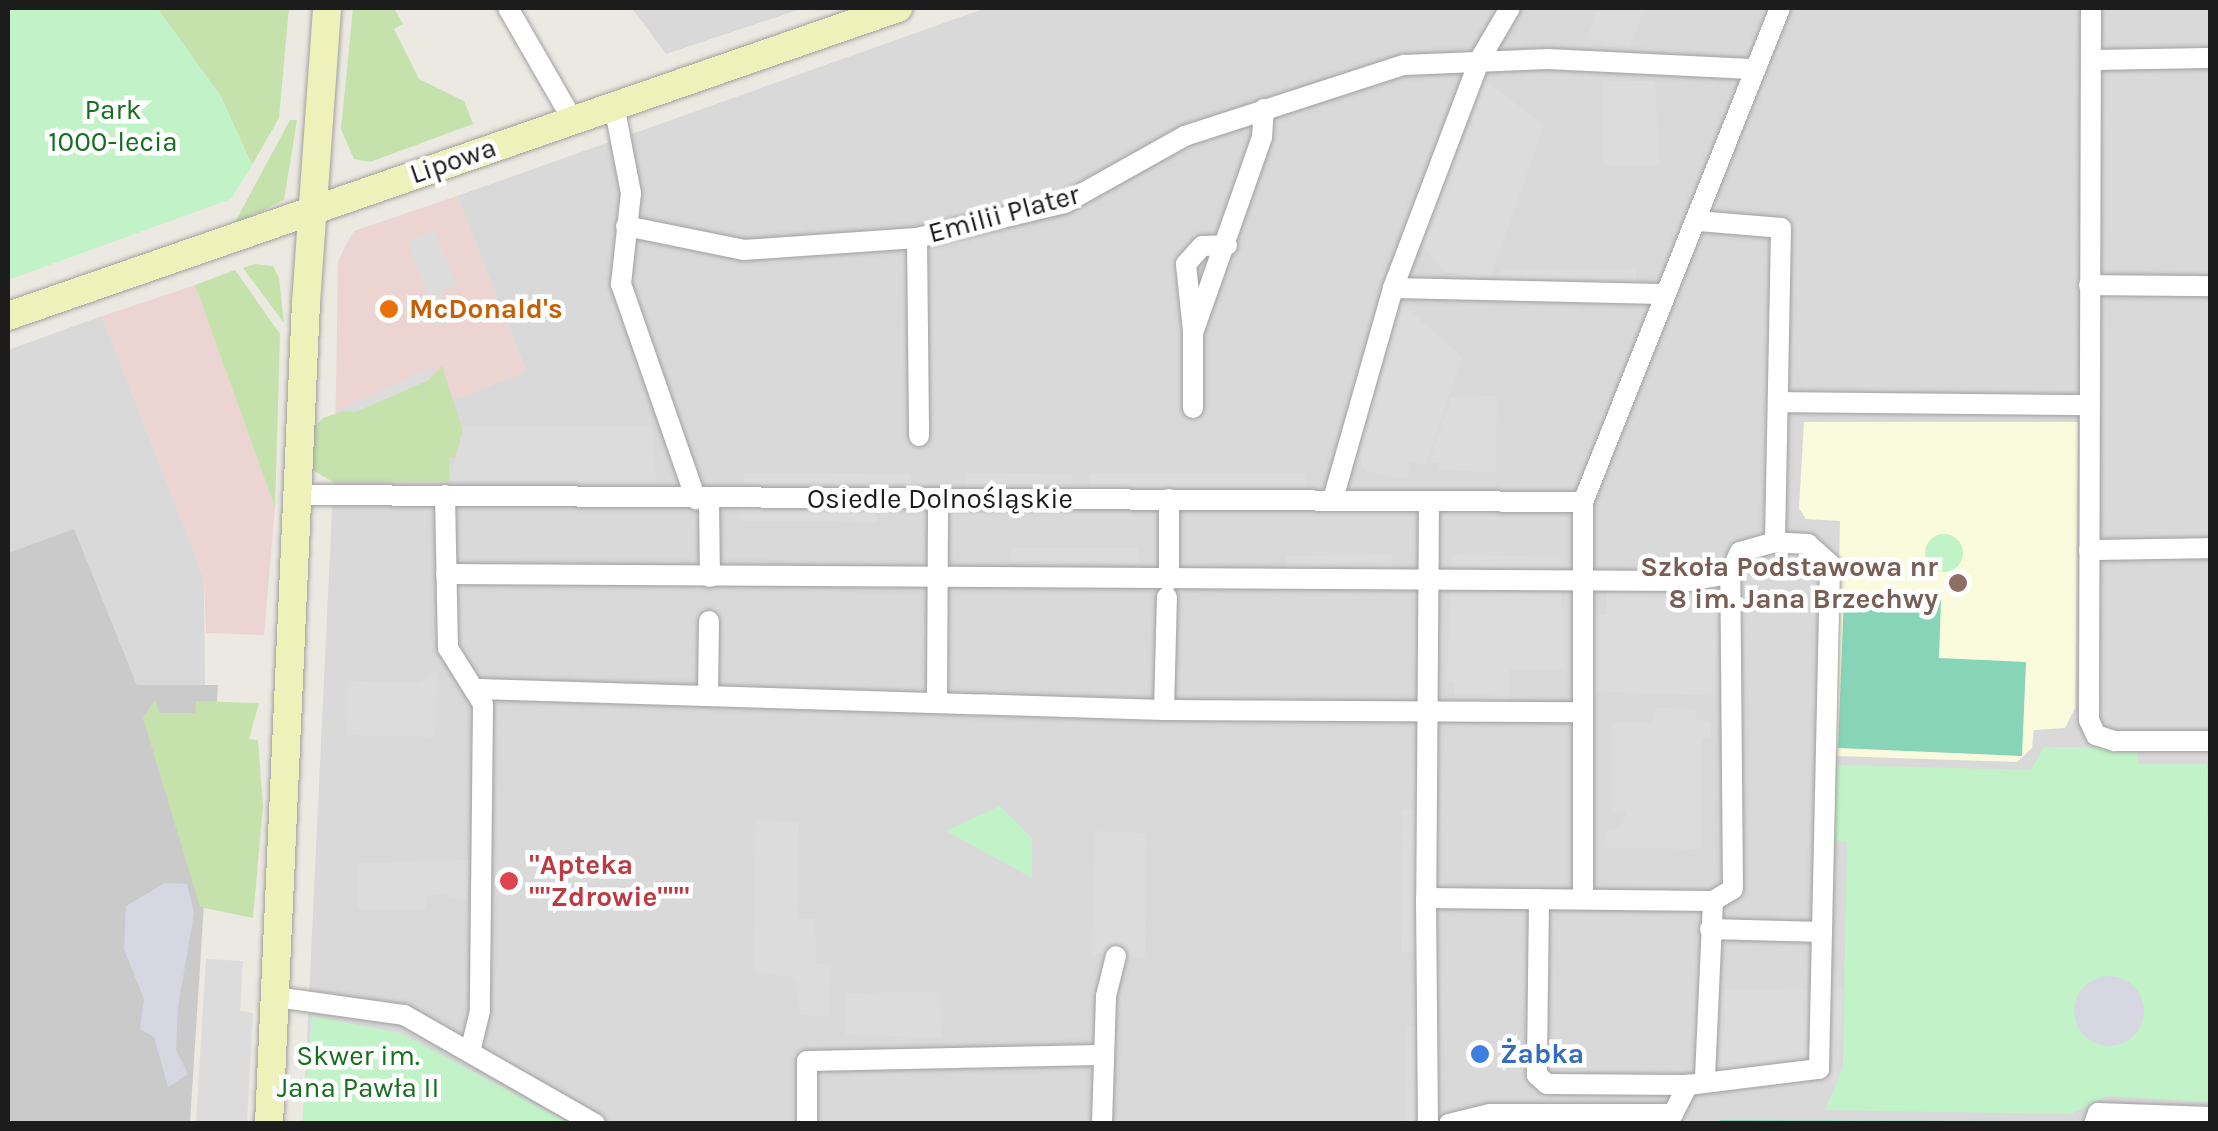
<!DOCTYPE html>
<meta charset="utf-8">
<style>
body{margin:0}
#map{position:relative;width:2218px;height:1131px;overflow:hidden;background:#ece9e2;font-family:Karla,sans-serif}
div>[style]{position:absolute}
.residential>*{inset:0;background:#dad9d9}
.commercial>*{inset:0;background:#ecd4d3}
.education>*{inset:0;background:#fafbdc}
.religious>*{inset:0;background:#cacaca}
.grass>*{inset:0;background:#c5e2ad}
.park>*{inset:0;background:#c2f3c8}
.round{border-radius:50%}
.pitch>*{inset:0;background:#87d4b9}
.parking>*{inset:0;background:#dcdcdc}
.plaza>*{inset:0;background:#d7d7e2}
.roads{filter:drop-shadow(0 0 2px #a0a0a0) drop-shadow(0 0 2px #a0a0a0)}
.street>*{height:20px;margin:-10px;padding:0 10px;transform-origin:10px;border-radius:10px;background:#fff}
.secondary>*{height:28px;margin:-14px;padding:0 14px;transform-origin:14px;border-radius:14px;background:#eef2ba}
.dots>*{width:28px;height:28px;translate:-50% -50%;box-sizing:border-box;border:5px solid #fff;border-radius:50%}
span{translate:-50% -50%;white-space:nowrap;text-align:center;line-height:1.15;-webkit-text-stroke:9px #fff;paint-order:stroke}
.park-label{font-size:28px;color:#166e1f}
.street-label{font-size:28px;color:#1c1c1c}
.food-label{font-size:28px;color:#c56008;font-weight:700}
.left{translate:0 -50%;text-align:left}
.education-label{font-size:28px;color:#785e54;font-weight:700}
.right{translate:-100% -50%;text-align:right}
.health-label{font-size:28px;color:#be3a42;font-weight:700}
.shop-label{font-size:28px;color:#366cbe;font-weight:700}
.frame{position:absolute;inset:0;border:10px solid #1c1c1c;pointer-events:none}
</style>
<div id="map">
<div class="residential">
<div style="clip-path:polygon(632px 8px,804px 8px,666px 54px)"></div>
<div style="clip-path:polygon(986px 8px,2210px 8px,2210px 1123px,303px 1124px,335px 447px,526px 371px,457px 196px)"></div>
<div style="clip-path:polygon(102px 316px,204px 578px,205px 685px,137px 685px,74px 530px,8px 553px,8px 350px)"></div>
</div>
<div class="commercial">
<div style="clip-path:polygon(457px 196px,526px 371px,335px 447px,338px 262px,345px 246px,354px 231px)"></div>
<div style="clip-path:polygon(195px 285px,275px 508px,264px 635px,206px 633px,204px 578px,102px 316px)"></div>
</div>
<div class="education">
<div style="clip-path:polygon(1804px 422px,2078px 422px,2075px 708px,2065px 728px,2034px 730px,2032px 748px,2017px 762px,1835px 756px,1840px 521px,1806px 519px,1799px 508px)"></div>
</div>
<div class="religious">
<div style="clip-path:polygon(74px 529px,137px 685px,218px 685px,190px 1123px,8px 1123px,8px 553px)"></div>
</div>
<div class="grass">
<div style="clip-path:polygon(157px 8px,289px 8px,279px 118px,252px 165px,220px 95px)"></div>
<div style="clip-path:polygon(353px 8px,394px 8px,403px 24px,394px 29px,419px 79px,464px 101px,473px 124px,370px 162px,354px 159px,341px 129px)"></div>
<div style="clip-path:polygon(290px 120px,297px 120px,284px 200px,234px 224px)"></div>
<div style="clip-path:polygon(255px 264px,273px 266px,279px 278px,284px 323px,243px 268px)"></div>
<div style="clip-path:polygon(235px 270px,280px 334px,275px 508px,195px 285px)"></div>
<div style="clip-path:polygon(442px 366px,464px 434px,460px 458px,449px 458px,449px 481px,333px 482px,313px 470px,314px 427px,323px 418px,429px 380px)"></div>
<div style="clip-path:polygon(155px 699px,159px 713px,195px 713px,196px 701px,259px 703px,249px 739px,258px 740px,263px 806px,253px 918px,200px 907px,143px 718px)"></div>
</div>
<div class="park">
<div style="clip-path:polygon(8px 8px,157px 8px,220px 95px,252px 165px,231px 199px,8px 280px)"></div>
<div class="round" style="left:1925px;top:534px;width:38px;height:38px"></div>
<div style="clip-path:polygon(2044px 747px,2138px 748px,2138px 764px,2207px 764px,2210px 1102px,2107px 1096px,2071px 1114px,1825px 1110px,1843px 1067px,1847px 842px,1832px 840px,1834px 765px,2031px 770px)"></div>
<div style="clip-path:polygon(1000px 806px,1032px 838px,1032px 878px,946px 831px)"></div>
<div style="clip-path:polygon(312px 1016px,400px 1033px,569px 1123px,302px 1123px)"></div>
</div>
<div class="pitch">
<div style="clip-path:polygon(1844px 597px,1941px 600px,1939px 658px,2026px 662px,2022px 756px,1838px 748px)"></div>
<div style="clip-path:polygon(1720px 1120px,2042px 1121px,1720px 1124px)"></div>
</div>
<div class="parking">
<div style="clip-path:polygon(1598px 8px,1645px 8px,1630px 46px,1587px 39px)"></div>
<div style="clip-path:polygon(1483px 78px,1544px 126px,1489px 281px,1446px 272px,1420px 244px)"></div>
<div style="clip-path:polygon(1603px 81px,1655px 81px,1660px 166px,1603px 165px)"></div>
<div style="clip-path:polygon(434px 231px,457px 284px,442px 291px,453px 320px,440px 326px,407px 242px)"></div>
<div style="clip-path:polygon(1501px 270px,1636px 270px,1636px 282px,1501px 281px)"></div>
<div style="clip-path:polygon(1400px 302px,1462px 357px,1425px 466px,1410px 462px,1408px 480px,1365px 471px,1355px 443px)"></div>
<div style="clip-path:polygon(435px 366px,429px 380px,356px 412px,335px 411px)"></div>
<div style="clip-path:polygon(1497px 396px,1496px 473px,1437px 469px,1440px 463px,1429px 462px,1451px 397px)"></div>
<div style="clip-path:polygon(464px 426px,652px 427px,656px 481px,449px 481px)"></div>
<div style="clip-path:polygon(744px 473px,911px 474px,911px 489px,743px 488px)"></div>
<div style="clip-path:polygon(965px 473px,1072px 474px,1072px 489px,965px 488px)"></div>
<div style="clip-path:polygon(1090px 473px,1305px 473px,1305px 488px,1090px 488px)"></div>
<div style="clip-path:polygon(741px 507px,877px 507px,877px 522px,740px 521px)"></div>
<div style="clip-path:polygon(1011px 548px,1138px 548px,1138px 563px,1011px 562px)"></div>
<div style="clip-path:polygon(1392px 555px,1392px 570px,1286px 570px,1286px 556px)"></div>
<div style="clip-path:polygon(1452px 555px,1560px 557px,1565px 669px,1510px 669px,1509px 702px,1455px 702px,1455px 683px,1447px 683px)"></div>
<div style="clip-path:polygon(1607px 587px,1728px 589px,1727px 696px,1589px 691px,1590px 615px,1607px 615px)"></div>
<div style="clip-path:polygon(437px 671px,435px 737px,347px 735px,348px 681px,419px 683px)"></div>
<div style="clip-path:polygon(1656px 708px,1695px 709px,1696px 720px,1711px 721px,1711px 737px,1701px 738px,1701px 849px,1604px 848px,1605px 832px,1621px 826px,1627px 812px,1612px 811px,1612px 723px,1652px 723px)"></div>
<div style="clip-path:polygon(1402px 809px,1416px 809px,1416px 952px,1401px 952px)"></div>
<div style="clip-path:polygon(756px 821px,799px 822px,798px 918px,815px 919px,816px 964px,831px 965px,829px 1016px,801px 1015px,795px 978px,753px 971px)"></div>
<div style="clip-path:polygon(1095px 831px,1146px 833px,1145px 957px,1092px 954px)"></div>
<div style="clip-path:polygon(470px 860px,467px 901px,441px 894px,426px 896px,426px 909px,357px 909px,358px 863px)"></div>
<div style="clip-path:polygon(206px 959px,243px 961px,240px 1011px,253px 1013px,247px 1123px,196px 1123px)"></div>
<div style="clip-path:polygon(1845px 989px,1836px 1085px,1732px 1094px,1714px 1067px,1714px 990px)"></div>
<div style="clip-path:polygon(940px 992px,941px 1038px,845px 1034px,845px 993px)"></div>
<div style="clip-path:polygon(1406px 1026px,1418px 1026px,1417px 1123px,1405px 1124px)"></div>
</div>
<div class="plaza">
<div style="clip-path:polygon(165px 883px,187px 884px,194px 913px,178px 1007px,176px 1050px,188px 1074px,168px 1087px,154px 1037px,140px 1029px,144px 999px,124px 949px,126px 906px)"></div>
<div class="round" style="left:2074px;top:976px;width:70px;height:70px"></div>
</div>
<div class="roads">
<div class="street">
<div style="left:508px;top:8px;width:128px;rotate:60deg"></div>
<div style="left:2091px;top:8px;width:712px;rotate:90.16deg"></div>
<div style="left:2089px;top:720px;width:17px;rotate:65deg"></div>
<div style="left:2096px;top:735px;width:20px;rotate:18deg"></div>
<div style="left:2115px;top:741px;width:95px"></div>
<div style="left:2091px;top:60px;width:119px;rotate:-1deg"></div>
<div style="left:614px;top:105px;width:90px;rotate:79.1deg"></div>
<div style="left:631px;top:193px;width:92px;rotate:96.3deg"></div>
<div style="left:621px;top:284px;width:228px;rotate:70.8deg"></div>
<div style="left:626px;top:226px;width:120px;rotate:11.5deg"></div>
<div style="left:744px;top:250px;width:173px;rotate:-4deg"></div>
<div style="left:917px;top:238px;width:152px;rotate:-13.3deg"></div>
<div style="left:1065px;top:203px;width:137px;rotate:-29.2deg"></div>
<div style="left:1185px;top:136px;width:230px;rotate:-18deg"></div>
<div style="left:1404px;top:65px;width:144px;rotate:-2.4deg"></div>
<div style="left:1548px;top:59px;width:208px;rotate:2.8deg"></div>
<div style="left:917px;top:238px;width:198px;rotate:89.4deg"></div>
<div style="left:2089px;top:285px;width:121px;rotate:0.5deg"></div>
<div style="left:1393px;top:288px;width:270px;rotate:1.3deg"></div>
<div style="left:1193px;top:331px;width:67px;rotate:-96deg"></div>
<div style="left:1186px;top:264px;width:24px;rotate:-48deg"></div>
<div style="left:1202px;top:246px;width:25px;rotate:-2deg"></div>
<div style="left:1780px;top:402px;width:307px;rotate:0.6deg"></div>
<div style="left:1193px;top:408px;width:75px;rotate:-90deg"></div>
<div style="left:1193px;top:333px;width:208px;rotate:-70.6deg"></div>
<div style="left:1262px;top:137px;width:28px;rotate:-86deg"></div>
<div style="left:298px;top:495px;width:1285px;rotate:0.31deg"></div>
<div style="left:445px;top:495px;width:153px;rotate:88.9deg"></div>
<div style="left:448px;top:648px;width:66px;rotate:58deg"></div>
<div style="left:483px;top:704px;width:307px;rotate:90.6deg"></div>
<div style="left:480px;top:1011px;width:42px;rotate:103.7deg"></div>
<div style="left:709px;top:499px;width:78px;rotate:89.3deg"></div>
<div style="left:1169px;top:499px;width:81px;rotate:90deg"></div>
<div style="left:1333px;top:499px;width:219px;rotate:-74.1deg"></div>
<div style="left:1393px;top:288px;width:245px;rotate:-69.2deg"></div>
<div style="left:1480px;top:59px;width:59px;rotate:-59.5deg"></div>
<div style="left:1429px;top:501px;width:397px;rotate:90.4deg"></div>
<div style="left:1426px;top:898px;width:287px;rotate:0.6deg"></div>
<div style="left:1713px;top:901px;width:23px;rotate:-31deg"></div>
<div style="left:1733px;top:889px;width:315px;rotate:-90.5deg"></div>
<div style="left:2089px;top:550px;width:121px;rotate:-0.9deg"></div>
<div style="left:446px;top:574px;width:1242px;rotate:0.32deg"></div>
<div style="left:1688px;top:581px;width:43px;rotate:-9.5deg"></div>
<div style="left:1730px;top:574px;width:24px;rotate:-66deg"></div>
<div style="left:1740px;top:552px;width:36px;rotate:-16deg"></div>
<div style="left:1775px;top:542px;width:314px;rotate:-88.9deg"></div>
<div style="left:1781px;top:228px;width:84px;rotate:-175.2deg"></div>
<div style="left:479px;top:689px;width:685px;rotate:1.76deg"></div>
<div style="left:1164px;top:710px;width:419px;rotate:0.3deg"></div>
<div style="left:1583px;top:712px;width:187px;rotate:90deg"></div>
<div style="left:708px;top:693px;width:72px;rotate:-89.2deg"></div>
<div style="left:937px;top:703px;width:203px;rotate:-89.7deg"></div>
<div style="left:1164px;top:710px;width:113px;rotate:-88.5deg"></div>
<div style="left:1583px;top:712px;width:210px;rotate:-90deg"></div>
<div style="left:1583px;top:502px;width:532px;rotate:-68.26deg"></div>
<div style="left:1426px;top:898px;width:226px;rotate:89.5deg"></div>
<div style="left:1539px;top:899px;width:176px;rotate:90.7deg"></div>
<div style="left:1537px;top:1075px;width:13px;rotate:42deg"></div>
<div style="left:1547px;top:1084px;width:141px;rotate:0.4deg"></div>
<div style="left:1688px;top:1085px;width:132px;rotate:-7deg"></div>
<div style="left:1819px;top:1069px;width:505px;rotate:-88.75deg"></div>
<div style="left:1830px;top:564px;width:30px;rotate:-138deg"></div>
<div style="left:1808px;top:544px;width:33px;rotate:-177deg"></div>
<div style="left:1710px;top:929px;width:112px;rotate:1.5deg"></div>
<div style="left:276px;top:997px;width:129px;rotate:8deg"></div>
<div style="left:404px;top:1015px;width:220px;rotate:29.7deg"></div>
<div style="left:1705px;top:1077px;width:176px;rotate:-87.4deg"></div>
<div style="left:807px;top:1124px;width:63px;rotate:-90deg"></div>
<div style="left:807px;top:1061px;width:294px;rotate:-1.2deg"></div>
<div style="left:1102px;top:1124px;width:128px;rotate:-88.2deg"></div>
<div style="left:1106px;top:996px;width:41px;rotate:-76deg"></div>
<div style="left:1449px;top:1124px;width:42px;rotate:-13.7deg"></div>
<div style="left:1490px;top:1114px;width:183px"></div>
<div style="left:1673px;top:1114px;width:33px;rotate:-63deg"></div>
<div style="left:2094px;top:1124px;width:12px;rotate:-70deg"></div>
<div style="left:2098px;top:1113px;width:112px;rotate:2deg"></div>
</div>
<div class="secondary">
<div style="left:8px;top:316px;width:942px;rotate:-19.09deg"></div>
<div style="left:269px;top:1124px;width:823px;rotate:-87.42deg"></div>
<div style="left:306px;top:302px;width:295px;rotate:-85.9deg"></div>
</div>
</div>
<div class="dots">
<div style="left:389px;top:309px;background:#e8710a"></div>
<div style="left:1958px;top:583px;background:#8d6e63"></div>
<div style="left:509px;top:881px;background:#e0444e"></div>
<div style="left:1480px;top:1054px;background:#3f7fe0"></div>
</div>
<div class="park-label">
<span style="left:113px;top:126px">Park<br>1000-lecia</span>
<span style="left:358px;top:1072px">Skwer im.<br>Jana Pawła II</span>
</div>
<div class="street-label">
<span style="left:453px;top:161px;rotate:-19deg">Lipowa</span>
<span style="left:1004px;top:214px;rotate:-15deg">Emilii Plater</span>
<span style="left:940px;top:499px">Osiedle Dolnośląskie</span>
</div>
<div class="food-label">
<span class="left" style="left:409px;top:309px">McDonald's</span>
</div>
<div class="education-label">
<span class="right" style="left:1938px;top:583px">Szkoła Podstawowa nr<br>8 im. Jana Brzechwy</span>
</div>
<div class="health-label">
<span class="left" style="left:529px;top:881px">"Apteka<br>""Zdrowie"""</span>
</div>
<div class="shop-label">
<span class="left" style="left:1500px;top:1054px">Żabka</span>
</div>
<div class="frame"></div>
</div>
